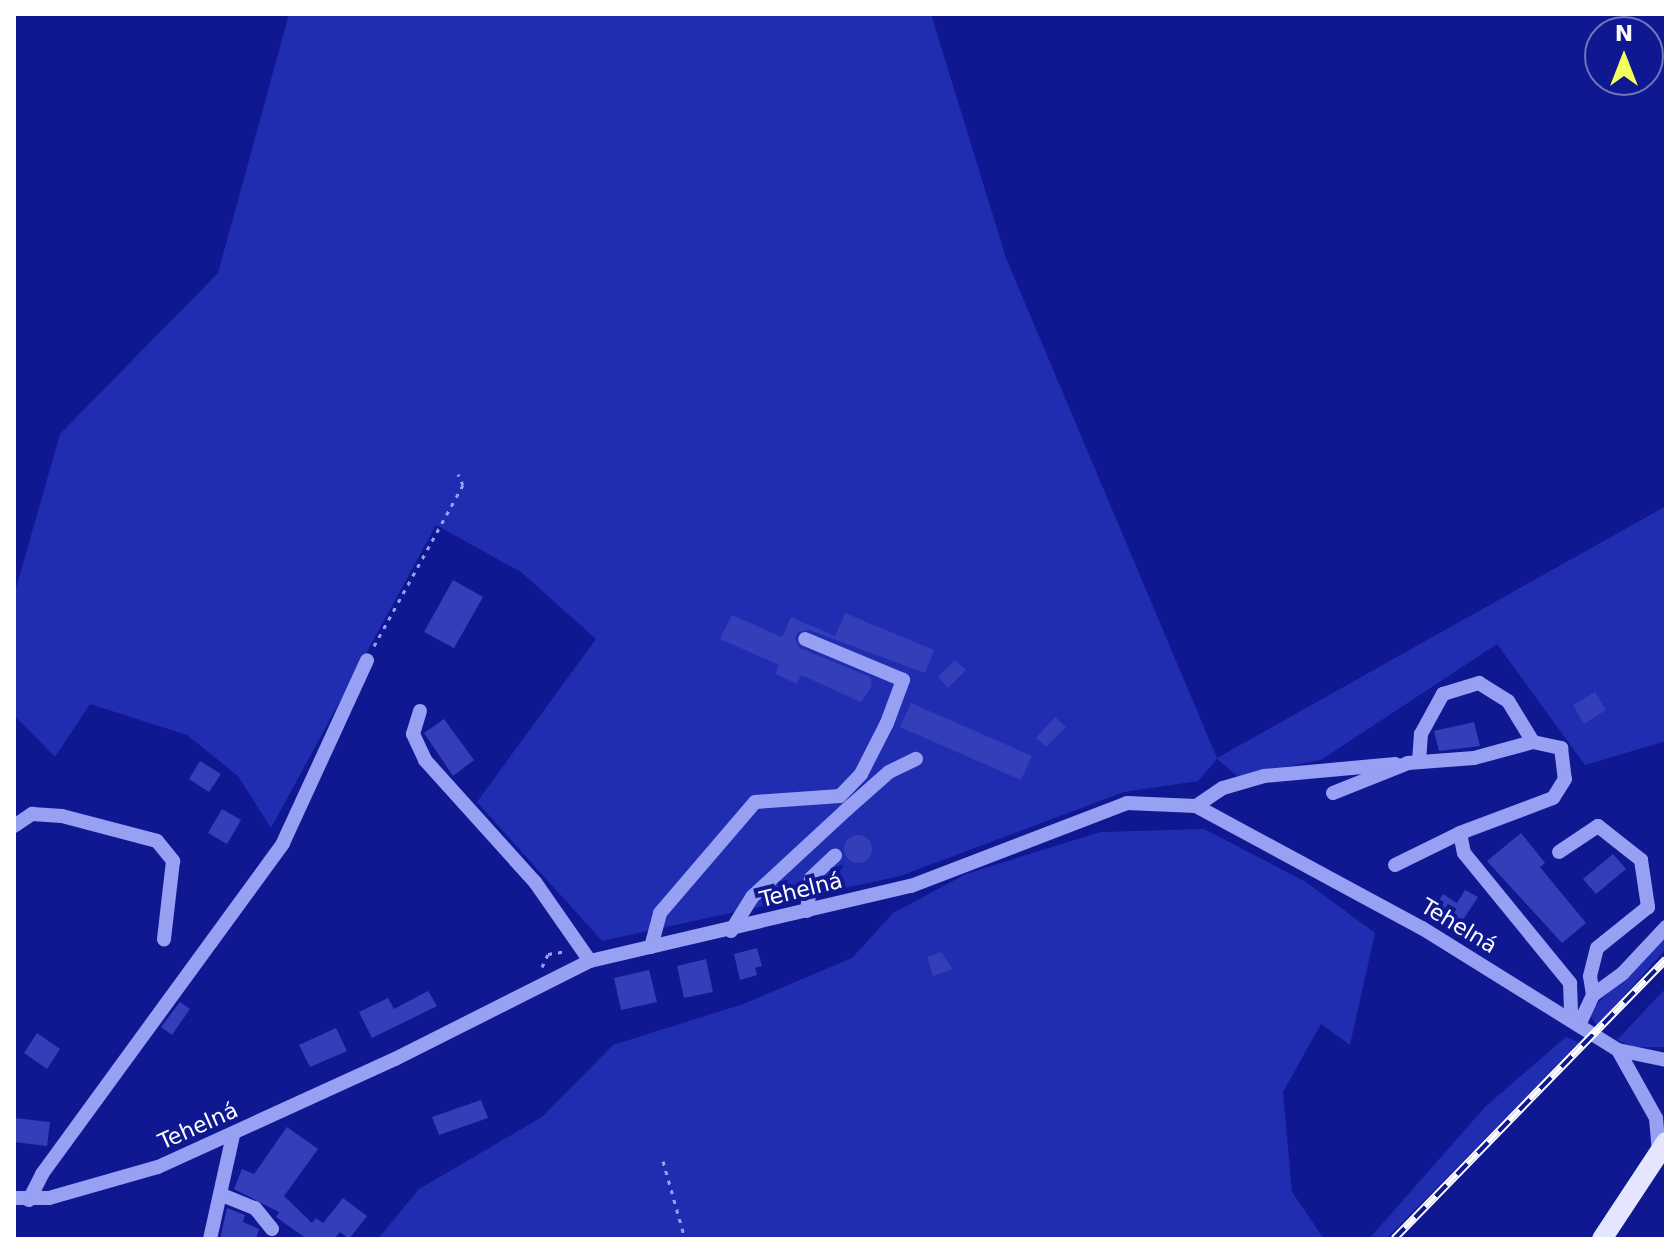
<!DOCTYPE html>
<meta charset="utf-8">
<style>
body{margin:0}
#map{position:relative;width:1680px;height:1253px;overflow:hidden;background:#0f1890;font-family:"DejaVu Sans",sans-serif}
div>[style]{position:absolute}
.green>*{inset:0;background:#202db0}
.building>*{inset:0;background:#333eb8}
.round{border-radius:50%}
.path>*{height:3px;margin-top:-1.5px;transform-origin:0;background:repeating-linear-gradient(90deg,#98a0f4 0 4px,transparent 0 10px)}
.minor>*{height:14px;margin:-7px;padding:0 7px;transform-origin:7px;border-radius:7px;background:#98a0f4}
.major>*{height:20px;margin:-10px;padding:0 10px;transform-origin:10px;border-radius:10px;background:#e4e5ff}
.rail>*{height:8px;margin-top:-4px;transform-origin:0;background:repeating-linear-gradient(90deg,#0f1890 0 15px,#fff 0 30px);box-sizing:border-box;border-block:2px solid #fff}
span{translate:-50% -50%;white-space:nowrap;text-align:center;line-height:1.15;-webkit-text-stroke:8px #0f1890;paint-order:stroke}
.street-label{font-size:22px;color:#fff}
.frame{position:absolute;inset:0;border:16px solid #fff;pointer-events:none}
.north{position:absolute;left:1584px;top:16px;width:80px;height:80px;box-sizing:border-box;background:#0f1890;border:2px solid #6f74bc;border-radius:50%;rotate:0deg;font-size:22px;font-weight:700;line-height:32px;text-align:center;color:#fff}
.north::after{content:'';display:block;margin:auto;width:28px;height:36px;background:#f3ff5a;clip-path:polygon(50% 0,100% 100%,50% 72%,0 100%)}
</style>
<div id="map">
<div class="green">
<div style="clip-path:polygon(289px 14px,931px 14px,1006px 258px,1217px 758px,1666px 506px,1666px 741px,1585px 765px,1497px 644px,1321px 760px,1237px 776px,1217px 759px,1198px 781px,1124px 792px,900px 876px,602px 941px,477px 802px,596px 639px,521px 572px,436px 525px,271px 828px,238px 776px,187px 735px,90px 704px,55px 757px,14px 715px,14px 595px,60px 434px,218px 273px)"></div>
<div style="clip-path:polygon(1204px 829px,1306px 882px,1375px 933px,1350px 1045px,1321px 1024px,1283px 1092px,1292px 1192px,1324px 1239px,378px 1239px,419px 1189px,542px 1117px,613px 1045px,743px 1004px,852px 958px,893px 913px,966px 874px,1100px 832px)"></div>
<div style="clip-path:polygon(1666px 934px,1666px 949px,1597px 1026px,1590px 1015px,1594px 1007px)"></div>
<div style="clip-path:polygon(1666px 988px,1666px 1047px,1634px 1047px,1617px 1040px)"></div>
<div style="clip-path:polygon(1566px 1037px,1580px 1043px,1386px 1239px,1369px 1239px,1485px 1107px)"></div>
</div>
<div class="building">
<div style="clip-path:polygon(453px 580px,483px 597px,454px 648px,424px 632px)"></div>
<div style="clip-path:polygon(845px 613px,934px 650px,925px 673px,809px 630px,798px 632px,795px 639px,800px 648px,870px 677px,872px 686px,861px 702px,801px 675px,797px 684px,775px 674px,779px 665px,720px 639px,732px 615px,782px 637px,791px 617px,835px 636px)"></div>
<div style="clip-path:polygon(955px 660px,966px 670px,948px 688px,938px 677px)"></div>
<div style="clip-path:polygon(1595px 692px,1606px 710px,1584px 724px,1573px 705px)"></div>
<div style="clip-path:polygon(911px 703px,1032px 756px,1021px 780px,900px 727px)"></div>
<div style="clip-path:polygon(1055px 717px,1066px 727px,1046px 747px,1036px 738px)"></div>
<div style="clip-path:polygon(444px 719px,474px 760px,453px 776px,424px 733px)"></div>
<div style="clip-path:polygon(1474px 722px,1480px 746px,1439px 751px,1434px 731px)"></div>
<div style="clip-path:polygon(200px 761px,221px 774px,209px 792px,189px 779px)"></div>
<div style="clip-path:polygon(222px 809px,241px 820px,227px 844px,208px 833px)"></div>
<div style="clip-path:polygon(1521px 833px,1545px 863px,1540px 867px,1586px 923px,1562px 943px,1487px 861px)"></div>
<div class="round" style="left:844px;top:835px;width:28px;height:28px"></div>
<div style="clip-path:polygon(1613px 854px,1626px 869px,1596px 894px,1583px 879px)"></div>
<div style="clip-path:polygon(1465px 890px,1478px 897px,1459px 926px,1433px 910px,1443px 894px,1457px 903px)"></div>
<div style="clip-path:polygon(757px 948px,762px 966px,755px 968px,757px 975px,740px 980px,734px 954px)"></div>
<div style="clip-path:polygon(941px 952px,953px 969px,933px 976px,927px 957px)"></div>
<div style="clip-path:polygon(706px 959px,713px 992px,684px 998px,677px 966px)"></div>
<div style="clip-path:polygon(649px 970px,657px 1002px,621px 1010px,614px 978px)"></div>
<div style="clip-path:polygon(428px 991px,437px 1006px,372px 1038px,359px 1012px,388px 998px,394px 1009px)"></div>
<div style="clip-path:polygon(180px 1002px,190px 1009px,172px 1035px,161px 1027px)"></div>
<div style="clip-path:polygon(336px 1028px,347px 1051px,310px 1067px,299px 1045px)"></div>
<div style="clip-path:polygon(37px 1033px,60px 1049px,47px 1069px,24px 1053px)"></div>
<div style="clip-path:polygon(481px 1100px,488px 1118px,439px 1135px,432px 1117px)"></div>
<div style="clip-path:polygon(14px 1118px,50px 1122px,47px 1146px,14px 1142px)"></div>
<div style="clip-path:polygon(287px 1127px,318px 1149px,284px 1196px,312px 1223px,316px 1218px,323px 1223px,343px 1198px,367px 1216px,349px 1239px,340px 1232px,334px 1239px,307px 1239px,276px 1217px,279px 1212px,234px 1189px,242px 1169px,254px 1174px)"></div>
<div style="clip-path:polygon(227px 1208px,245px 1215px,243px 1222px,259px 1229px,256px 1239px,220px 1239px)"></div>
</div>
<div class="path">
<div style="left:374px;top:646px;width:184px;rotate:-61.1deg"></div>
<div style="left:463px;top:485px;width:12px;rotate:-114deg"></div>
<div style="left:542px;top:967px;width:14px;rotate:-65deg"></div>
<div style="left:548px;top:954px;width:18px;rotate:-9deg"></div>
<div style="left:663px;top:1161px;width:81px;rotate:74.2deg"></div>
</div>
<div class="minor">
<div style="left:420px;top:711px;width:24px;rotate:107deg"></div>
<div style="left:413px;top:734px;width:29px;rotate:65deg"></div>
<div style="left:425px;top:760px;width:164px;rotate:48deg"></div>
<div style="left:535px;top:882px;width:96px;rotate:55.2deg"></div>
<div style="left:1419px;top:762px;width:28px;rotate:-86deg"></div>
<div style="left:1421px;top:734px;width:46px;rotate:-61.2deg"></div>
<div style="left:1443px;top:694px;width:38px;rotate:-17deg"></div>
<div style="left:1479px;top:683px;width:34px;rotate:32deg"></div>
<div style="left:1508px;top:701px;width:48px;rotate:58.6deg"></div>
<div style="left:1333px;top:793px;width:81px;rotate:-21.8deg"></div>
<div style="left:1408px;top:763px;width:66px;rotate:-4.3deg"></div>
<div style="left:1474px;top:758px;width:61px;rotate:-15.2deg"></div>
<div style="left:1533px;top:742px;width:29px;rotate:12deg"></div>
<div style="left:1561px;top:748px;width:31px;rotate:83deg"></div>
<div style="left:1565px;top:779px;width:22px;rotate:122deg"></div>
<div style="left:1553px;top:798px;width:99px;rotate:159.4deg"></div>
<div style="left:1460px;top:833px;width:20px;rotate:79deg"></div>
<div style="left:1464px;top:853px;width:168px;rotate:50.8deg"></div>
<div style="left:1570px;top:983px;width:37px;rotate:88deg"></div>
<div style="left:1196px;top:806px;width:32px;rotate:-34deg"></div>
<div style="left:1223px;top:788px;width:43px;rotate:-16.3deg"></div>
<div style="left:1264px;top:776px;width:132px;rotate:-5.2deg"></div>
<div style="left:14px;top:826px;width:22px;rotate:-34deg"></div>
<div style="left:32px;top:814px;width:30px;rotate:4deg"></div>
<div style="left:62px;top:816px;width:98px;rotate:14.7deg"></div>
<div style="left:157px;top:841px;width:26px;rotate:51deg"></div>
<div style="left:173px;top:861px;width:79px;rotate:96.6deg"></div>
<div style="left:1559px;top:852px;width:47px;rotate:-33.7deg"></div>
<div style="left:1598px;top:826px;width:55px;rotate:38.3deg"></div>
<div style="left:1641px;top:860px;width:48px;rotate:81.5deg"></div>
<div style="left:1648px;top:907px;width:65px;rotate:141.2deg"></div>
<div style="left:1597px;top:948px;width:29px;rotate:104deg"></div>
<div style="left:1590px;top:976px;width:19px;rotate:81deg"></div>
<div style="left:1395px;top:865px;width:72px;rotate:-26.2deg"></div>
<div style="left:807px;top:911px;width:33px;rotate:-83deg"></div>
<div style="left:811px;top:878px;width:33px;rotate:-43deg"></div>
<div style="left:731px;top:931px;width:40px;rotate:-58deg"></div>
<div style="left:752px;top:897px;width:128px;rotate:-42.8deg"></div>
<div style="left:846px;top:810px;width:57px;rotate:-41.5deg"></div>
<div style="left:889px;top:772px;width:30px;rotate:-26deg"></div>
<div style="left:651px;top:947px;width:35px;rotate:-75deg"></div>
<div style="left:660px;top:913px;width:146px;rotate:-49.4deg"></div>
<div style="left:755px;top:802px;width:85px;rotate:-4deg"></div>
<div style="left:840px;top:796px;width:30px;rotate:-46deg"></div>
<div style="left:861px;top:774px;width:57px;rotate:-63deg"></div>
<div style="left:887px;top:723px;width:46px;rotate:-69.6deg"></div>
<div style="left:903px;top:680px;width:106px;rotate:-157.3deg"></div>
<div style="left:1579px;top:1025px;width:33px;rotate:-65deg"></div>
<div style="left:1593px;top:995px;width:37px;rotate:-36deg"></div>
<div style="left:1623px;top:973px;width:63px;rotate:-46.9deg"></div>
<div style="left:1618px;top:1050px;width:78px;rotate:60.8deg"></div>
<div style="left:1656px;top:1118px;width:33px;rotate:85deg"></div>
<div style="left:222px;top:1195px;width:35px;rotate:22deg"></div>
<div style="left:255px;top:1208px;width:27px;rotate:51deg"></div>
<div style="left:14px;top:1198px;width:35px"></div>
<div style="left:49px;top:1198px;width:113px;rotate:-15.9deg"></div>
<div style="left:158px;top:1167px;width:260px;rotate:-24.5deg"></div>
<div style="left:395px;top:1059px;width:218px;rotate:-26.7deg"></div>
<div style="left:590px;top:961px;width:330px;rotate:-13.2deg"></div>
<div style="left:911px;top:886px;width:231px;rotate:-21deg"></div>
<div style="left:1127px;top:803px;width:69px;rotate:2.5deg"></div>
<div style="left:1196px;top:806px;width:257px;rotate:28.4deg"></div>
<div style="left:1422px;top:928px;width:231px;rotate:31.9deg"></div>
<div style="left:1618px;top:1050px;width:49px;rotate:11.8deg"></div>
<div style="left:29px;top:1200px;width:29px;rotate:-63deg"></div>
<div style="left:42px;top:1174px;width:409px;rotate:-53.9deg"></div>
<div style="left:283px;top:843px;width:201px;rotate:-65.3deg"></div>
<div style="left:210px;top:1239px;width:107px;rotate:-77.5deg"></div>
</div>
<div class="major">
<div style="left:1602px;top:1239px;width:116px;rotate:-56.6deg"></div>
</div>
<div class="rail">
<div style="left:1394px;top:1239px;width:390px;rotate:-45.8deg"></div>
</div>
<div class="street-label">
<span style="left:801px;top:890px;rotate:-14deg">Tehelná</span>
<span style="left:1459px;top:926px;rotate:31deg">Tehelná</span>
<span style="left:198px;top:1126px;rotate:-24deg">Tehelná</span>
</div>
<div class="frame"></div>
<div class="north">N</div>
</div>
